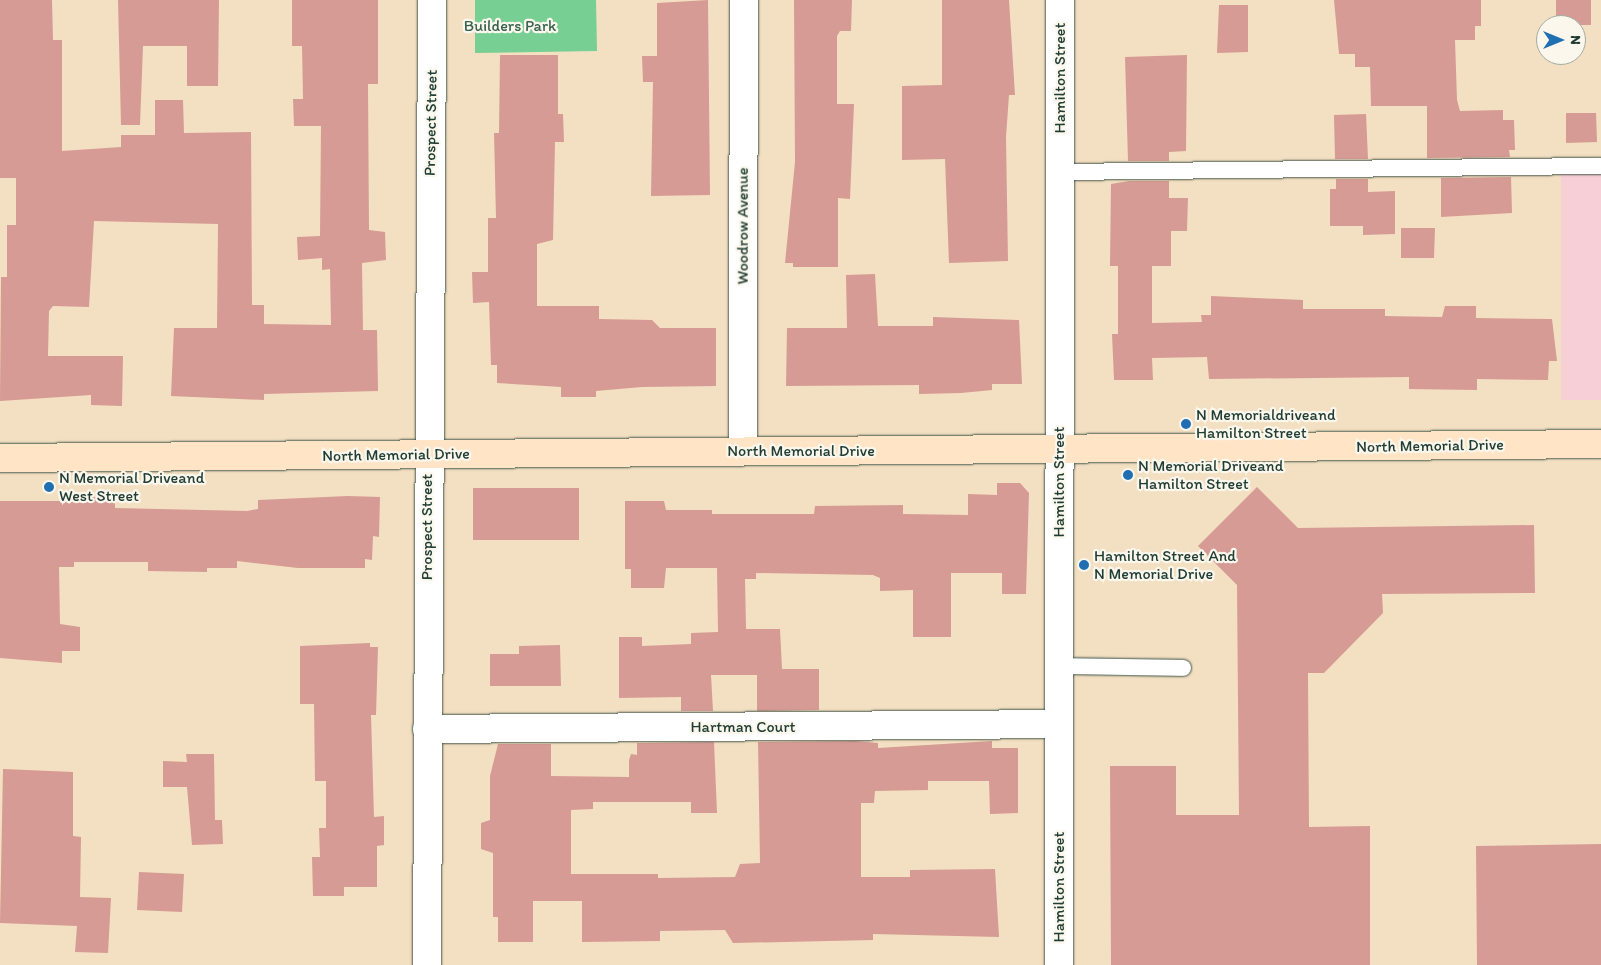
<!DOCTYPE html>
<style>
body{margin:0}
#map{position:relative;width:1601px;height:965px;overflow:hidden;background:#f3dfc2;font-family:Itim,sans-serif}
div>[style]{position:absolute}
.built>*{inset:0;background:#f6cfd7}
.green>*{inset:0;background:#78cf94}
.building>*{inset:0;background:#d69b94}
.roads{filter:drop-shadow(0 0 1px #3f5549) drop-shadow(0 0 1px #3f5549)}
.service>*{height:16px;margin:-8px;padding:0 8px;transform-origin:8px;border-radius:8px;background:#fff}
.minor>*{height:28px;margin:-14px;padding:0 14px;transform-origin:14px;border-radius:14px;background:#fff}
.secondary>*{height:28px;margin:-14px;padding:0 14px;transform-origin:14px;border-radius:14px;background:#ffe4c6}
.dots>*{width:14px;height:14px;translate:-50% -50%;box-sizing:border-box;border:2px solid #fbf7ec;border-radius:50%}
span{translate:-50% -50%;white-space:nowrap;text-align:center;line-height:1.15;-webkit-text-stroke:4.5px #fbf7ec;paint-order:stroke}
.park-label{font-size:16px;color:#35624c}
.street-label{font-size:16px;color:#1f3d34}
.poi-label{font-size:16px;color:#1f3d34}
.left{translate:0 -50%;text-align:left}
.north{position:absolute;left:1536px;top:15px;width:50px;height:50px;box-sizing:border-box;background:#fbf7ec;border:1px solid #a3ada2;border-radius:50%;rotate:90deg;font-size:14px;font-weight:700;line-height:20px;text-align:center;color:#1f3d34}
.north::after{content:'';display:block;margin:auto;width:18px;height:22px;background:#1f6fb2;clip-path:polygon(50% 0,100% 100%,50% 72%,0 100%)}
</style>
<div id="map">
<div class="built">
<div style="clip-path:polygon(1601px 165px,1601px 400px,1561px 400px,1561px 166px)"></div>
</div>
<div class="green">
<div style="clip-path:polygon(475px 0,596px 0,597px 51px,475px 53px)"></div>
</div>
<div class="building">
<div style="clip-path:polygon(0 0,52px 0,53px 40px,62px 40px,62px 151px,121px 147px,121px 135px,155px 135px,155px 100px,183px 100px,184px 133px,251px 132px,252px 305px,264px 305px,264px 324px,331px 325px,330px 269px,322px 270px,322px 258px,298px 260px,297px 237px,320px 236px,321px 126px,294px 126px,293px 99px,303px 99px,302px 46px,292px 46px,292px 0,378px 0,378px 84px,368px 84px,369px 230px,385px 232px,386px 260px,362px 263px,363px 330px,377px 330px,378px 391px,264px 394px,264px 400px,171px 396px,174px 328px,217px 328px,218px 224px,94px 221px,89px 307px,53px 306px,49px 311px,48px 356px,123px 356px,122px 406px,91px 405px,91px 395px,0 401px,1px 277px,7px 277px,7px 225px,16px 225px,16px 178px,0 178px)"></div>
<div style="clip-path:polygon(118px 0,219px 0,218px 86px,187px 86px,187px 46px,143px 46px,140px 125px,121px 125px)"></div>
<div style="clip-path:polygon(708px 0,710px 195px,651px 196px,653px 82px,643px 82px,642px 56px,657px 56px,657px 3px)"></div>
<div style="clip-path:polygon(794px 0,852px 0,851px 31px,840px 31px,837px 36px,837px 104px,854px 104px,850px 199px,838px 198px,838px 267px,793px 267px,793px 263px,785px 263px,795px 162px)"></div>
<div style="clip-path:polygon(942px 0,1009px 0,1015px 95px,1009px 95px,1006px 137px,1008px 261px,949px 263px,945px 159px,902px 160px,902px 86px,942px 85px)"></div>
<div style="clip-path:polygon(1334px 0,1481px 0,1481px 26px,1475px 26px,1475px 40px,1455px 40px,1457px 100px,1460px 111px,1503px 110px,1503px 120px,1514px 120px,1515px 150px,1509px 150px,1510px 157px,1427px 158px,1427px 106px,1371px 106px,1370px 67px,1355px 67px,1355px 54px,1339px 54px)"></div>
<div style="clip-path:polygon(1556px 0,1591px 0,1591px 25px,1556px 25px)"></div>
<div style="clip-path:polygon(1219px 5px,1248px 5px,1248px 52px,1217px 53px)"></div>
<div style="clip-path:polygon(500px 55px,558px 55px,558px 114px,563px 114px,564px 142px,555px 142px,553px 240px,537px 244px,537px 306px,599px 306px,599px 319px,652px 320px,660px 328px,716px 328px,716px 386px,642px 387px,596px 391px,596px 397px,561px 397px,561px 387px,497px 383px,497px 365px,491px 365px,489px 302px,473px 303px,472px 272px,488px 272px,488px 218px,496px 218px,494px 133px,499px 133px)"></div>
<div style="clip-path:polygon(1187px 55px,1186px 151px,1169px 152px,1169px 161px,1128px 161px,1125px 57px)"></div>
<div style="clip-path:polygon(1566px 113px,1596px 113px,1597px 142px,1566px 143px)"></div>
<div style="clip-path:polygon(1366px 114px,1368px 159px,1335px 159px,1334px 115px)"></div>
<div style="clip-path:polygon(1511px 177px,1512px 213px,1441px 217px,1441px 178px)"></div>
<div style="clip-path:polygon(1336px 179px,1368px 179px,1368px 192px,1395px 191px,1395px 234px,1363px 235px,1363px 226px,1330px 226px,1330px 189px,1336px 189px)"></div>
<div style="clip-path:polygon(1129px 181px,1169px 181px,1169px 198px,1188px 198px,1187px 231px,1171px 231px,1171px 266px,1152px 266px,1152px 323px,1202px 322px,1201px 315px,1211px 315px,1211px 296px,1303px 300px,1303px 309px,1385px 309px,1385px 316px,1442px 317px,1445px 306px,1476px 306px,1476px 318px,1552px 319px,1557px 361px,1549px 361px,1548px 380px,1477px 379px,1477px 390px,1409px 389px,1409px 377px,1209px 379px,1207px 357px,1152px 358px,1153px 380px,1114px 380px,1112px 334px,1118px 334px,1118px 266px,1110px 266px,1111px 184px)"></div>
<div style="clip-path:polygon(1401px 228px,1435px 228px,1434px 258px,1401px 258px)"></div>
<div style="clip-path:polygon(875px 274px,878px 326px,933px 326px,933px 317px,1019px 320px,1022px 384px,992px 384px,992px 390px,961px 393px,919px 394px,919px 385px,786px 386px,787px 328px,847px 328px,846px 275px)"></div>
<div style="clip-path:polygon(997px 483px,1020px 483px,1029px 493px,1026px 594px,1002px 594px,1002px 573px,951px 573px,951px 637px,913px 637px,913px 590px,880px 591px,880px 578px,873px 575px,756px 573px,756px 579px,745px 579px,746px 629px,780px 629px,782px 669px,819px 669px,819px 710px,757px 711px,757px 675px,711px 675px,713px 711px,681px 711px,681px 697px,619px 698px,619px 637px,642px 637px,642px 646px,691px 644px,691px 633px,718px 632px,717px 568px,666px 568px,664px 588px,631px 588px,631px 569px,625px 569px,625px 501px,664px 501px,666px 510px,712px 510px,712px 514px,814px 514px,815px 506px,903px 505px,903px 514px,968px 515px,968px 494px,997px 495px)"></div>
<div style="clip-path:polygon(1257px 487px,1298px 528px,1534px 525px,1535px 593px,1382px 594px,1383px 613px,1324px 673px,1308px 673px,1309px 827px,1370px 826px,1370px 965px,1111px 965px,1110px 766px,1176px 766px,1176px 815px,1239px 815px,1237px 585px,1198px 546px)"></div>
<div style="clip-path:polygon(473px 488px,579px 488px,579px 540px,473px 540px)"></div>
<div style="clip-path:polygon(348px 496px,380px 497px,379px 537px,373px 536px,372px 560px,365px 559px,365px 568px,298px 568px,237px 561px,237px 568px,207px 568px,207px 572px,148px 571px,148px 562px,74px 562px,74px 567px,59px 567px,60px 624px,80px 627px,80px 651px,62px 651px,62px 663px,0 658px,0 501px,84px 501px,84px 497px,115px 497px,115px 508px,247px 511px,258px 509px,258px 500px)"></div>
<div style="clip-path:polygon(370px 643px,370px 647px,378px 647px,376px 715px,371px 715px,374px 817px,384px 816px,384px 845px,377px 846px,377px 887px,344px 887px,344px 896px,313px 896px,312px 857px,320px 857px,319px 828px,326px 828px,326px 781px,315px 781px,314px 704px,300px 704px,300px 646px)"></div>
<div style="clip-path:polygon(560px 645px,561px 686px,490px 686px,490px 654px,519px 654px,519px 646px)"></div>
<div style="clip-path:polygon(855px 741px,878px 743px,878px 748px,992px 741px,992px 748px,1018px 748px,1018px 813px,990px 814px,989px 781px,928px 781px,928px 790px,875px 791px,874px 803px,861px 803px,861px 877px,910px 877px,910px 870px,995px 869px,999px 937px,873px 934px,873px 940px,733px 943px,725px 930px,660px 931px,660px 941px,582px 942px,582px 901px,533px 901px,533px 942px,498px 942px,498px 917px,493px 917px,493px 853px,481px 849px,481px 823px,490px 820px,490px 776px,498px 744px,551px 744px,551px 776px,629px 777px,629px 760px,631px 754px,637px 755px,637px 743px,714px 742px,717px 813px,691px 813px,691px 802px,593px 802px,593px 809px,571px 810px,571px 874px,658px 874px,658px 878px,735px 877px,740px 864px,760px 863px,758px 742px)"></div>
<div style="clip-path:polygon(186px 754px,214px 754px,215px 820px,222px 820px,223px 844px,192px 845px,187px 787px,163px 787px,163px 761px,187px 762px)"></div>
<div style="clip-path:polygon(3px 769px,73px 772px,73px 836px,81px 837px,80px 897px,111px 898px,108px 953px,75px 952px,77px 926px,0 923px)"></div>
<div style="clip-path:polygon(1601px 844px,1601px 965px,1477px 965px,1476px 846px)"></div>
<div style="clip-path:polygon(139px 872px,184px 874px,182px 912px,137px 910px)"></div>
</div>
<div class="roads">
<div class="service">
<div style="left:1060px;top:172px;width:541px;rotate:-0.64deg"></div>
<div style="left:1059px;top:666px;width:124px;rotate:0.9deg"></div>
</div>
<div class="minor">
<div style="left:743px;top:451px;width:451px;rotate:-89.9deg"></div>
<div style="left:427px;top:729px;width:632px;rotate:-0.45deg"></div>
<div style="left:427px;top:965px;width:965px;rotate:-89.7deg"></div>
<div style="left:1059px;top:965px;width:965px;rotate:-89.94deg"></div>
</div>
<div class="secondary">
<div style="left:0;top:458px;width:1601px;rotate:-0.5deg"></div>
</div>
</div>
<div class="dots">
<div style="left:1186px;top:424px;background:#1f6fb2"></div>
<div style="left:1128px;top:475px;background:#1f6fb2"></div>
<div style="left:49px;top:487px;background:#1f6fb2"></div>
<div style="left:1084px;top:565px;background:#1f6fb2"></div>
</div>
<div class="park-label">
<span style="left:510px;top:26px">Builders Park</span>
</div>
<div class="street-label">
<span style="left:1060px;top:78px;rotate:-90deg">Hamilton Street</span>
<span style="left:431px;top:123px;rotate:-89deg">Prospect Street</span>
<span style="left:743px;top:226px;rotate:-90deg">Woodrow Avenue</span>
<span style="left:1430px;top:446px;rotate:-1deg">North Memorial Drive</span>
<span style="left:801px;top:451px">North Memorial Drive</span>
<span style="left:396px;top:455px;rotate:-1deg">North Memorial Drive</span>
<span style="left:1059px;top:482px;rotate:-90deg">Hamilton Street</span>
<span style="left:427px;top:527px;rotate:-90deg">Prospect Street</span>
<span style="left:743px;top:727px">Hartman Court</span>
<span style="left:1059px;top:887px;rotate:-90deg">Hamilton Street</span>
</div>
<div class="poi-label">
<span class="left" style="left:1196px;top:424px">N Memorialdriveand<br>Hamilton Street</span>
<span class="left" style="left:1138px;top:475px">N Memorial Driveand<br>Hamilton Street</span>
<span class="left" style="left:59px;top:487px">N Memorial Driveand<br>West Street</span>
<span class="left" style="left:1094px;top:565px">Hamilton Street And<br>N Memorial Drive</span>
</div>
<div class="north">N</div>
</div>
